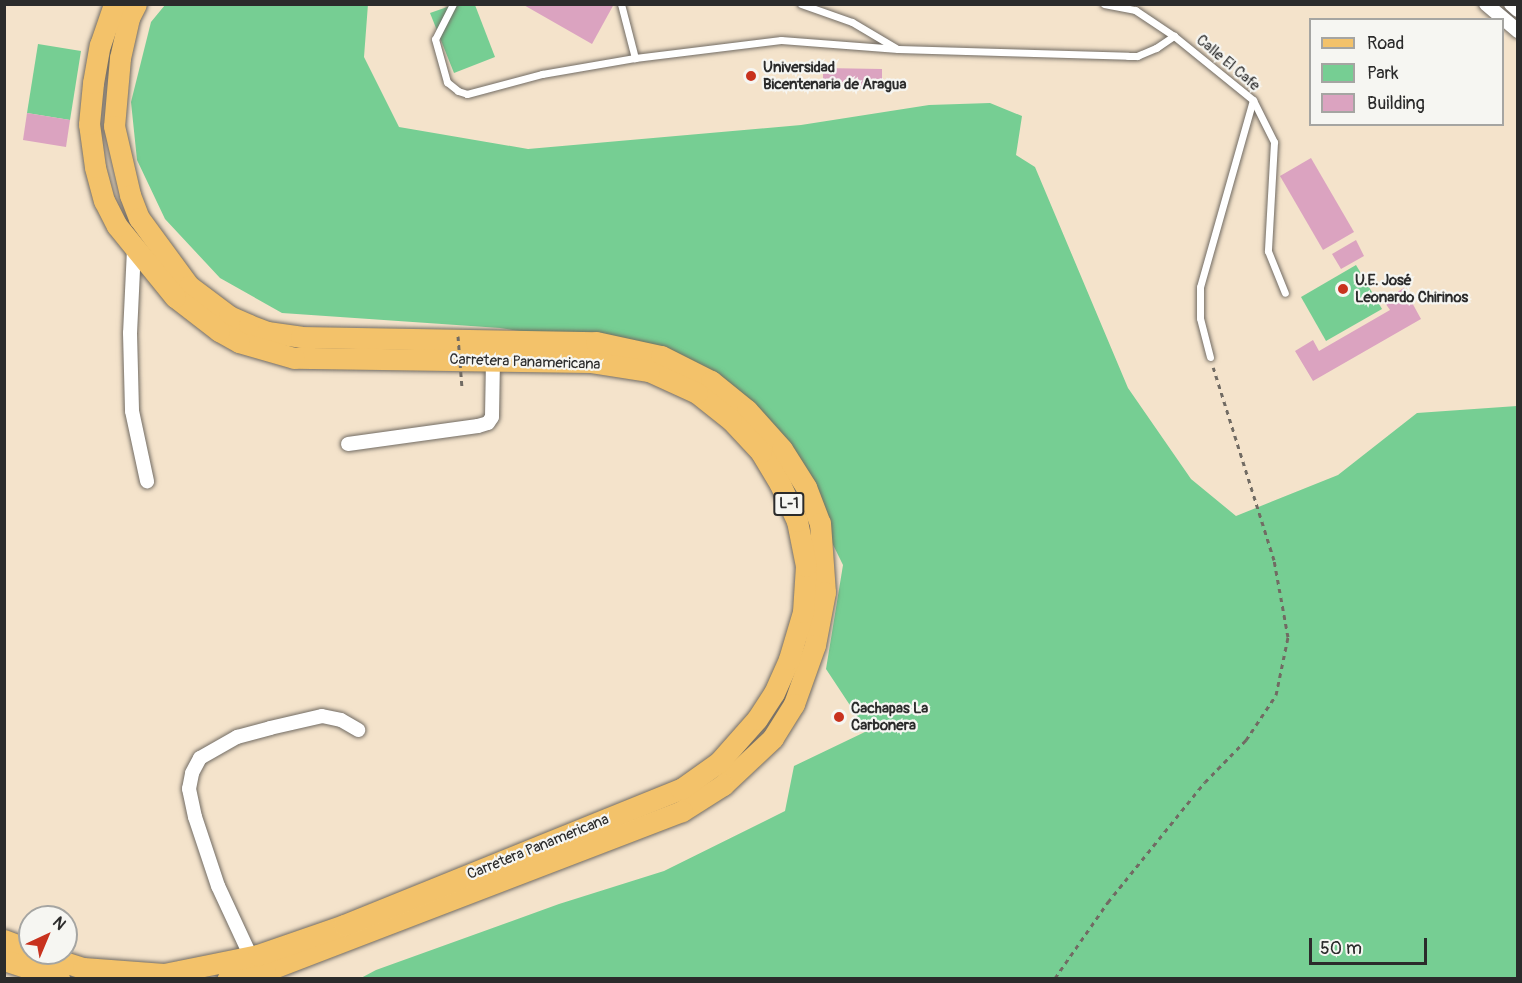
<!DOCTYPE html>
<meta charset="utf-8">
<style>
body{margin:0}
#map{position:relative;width:1522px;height:983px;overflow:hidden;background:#f4e3cb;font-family:Pangolin,sans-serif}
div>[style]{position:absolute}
.green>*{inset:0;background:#76ce93}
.building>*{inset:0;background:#dba3c0}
.path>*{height:3px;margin-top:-1.5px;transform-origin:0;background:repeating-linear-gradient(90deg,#716b63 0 4.5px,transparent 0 9px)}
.roads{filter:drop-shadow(0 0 2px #716b63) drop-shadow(0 0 2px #716b63)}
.lane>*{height:7px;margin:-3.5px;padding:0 3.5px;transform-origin:3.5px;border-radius:3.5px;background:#fff}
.street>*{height:14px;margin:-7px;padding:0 7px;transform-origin:7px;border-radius:7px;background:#fff}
.primary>*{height:21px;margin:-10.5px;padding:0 10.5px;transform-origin:10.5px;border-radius:10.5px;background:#f3c26a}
.path-bridge>*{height:3px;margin-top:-1.5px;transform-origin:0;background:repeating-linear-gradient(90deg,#716b63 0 4.5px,transparent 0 9px)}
.dots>*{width:16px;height:16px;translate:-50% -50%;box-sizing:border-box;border:3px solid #f6f6f2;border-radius:50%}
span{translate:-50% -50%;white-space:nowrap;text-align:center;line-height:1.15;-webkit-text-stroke:4.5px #f6f6f2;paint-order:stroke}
.shield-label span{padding:2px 4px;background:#f6f6f2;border:2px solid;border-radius:4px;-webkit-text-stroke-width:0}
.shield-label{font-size:14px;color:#2b2b2b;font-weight:700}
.street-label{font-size:15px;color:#2b2b2b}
.poi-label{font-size:15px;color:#2b2b2b;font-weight:700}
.left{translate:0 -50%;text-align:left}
.frame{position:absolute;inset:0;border:6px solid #2b2b2b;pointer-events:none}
.legend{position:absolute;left:1309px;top:18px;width:195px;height:108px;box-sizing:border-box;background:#f6f6f2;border:2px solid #a5a5a2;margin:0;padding:8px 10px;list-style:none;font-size:18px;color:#2b2b2b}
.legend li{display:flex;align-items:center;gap:12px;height:30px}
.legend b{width:30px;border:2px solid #a5a5a2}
.north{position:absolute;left:18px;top:905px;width:60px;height:60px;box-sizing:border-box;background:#f6f6f2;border:2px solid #a5a5a2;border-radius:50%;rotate:44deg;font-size:16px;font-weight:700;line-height:24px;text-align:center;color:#2b2b2b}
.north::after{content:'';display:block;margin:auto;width:21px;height:27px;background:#c8321e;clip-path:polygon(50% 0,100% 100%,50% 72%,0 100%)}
.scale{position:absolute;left:1309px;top:938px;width:118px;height:27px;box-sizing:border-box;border:3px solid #2b2b2b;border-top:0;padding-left:8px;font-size:18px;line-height:21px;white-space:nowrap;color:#2b2b2b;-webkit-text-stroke:4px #f6f6f2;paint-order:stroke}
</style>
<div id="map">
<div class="green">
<div style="clip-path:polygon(368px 4px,364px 57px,399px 127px,528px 149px,801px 125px,929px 105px,990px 103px,1022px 116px,1016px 155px,1035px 167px,1128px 388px,1191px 479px,1236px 516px,1338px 475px,1417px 413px,1517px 406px,1517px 978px,361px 978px,376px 970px,559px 904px,664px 871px,785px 811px,794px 766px,867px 731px,826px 669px,843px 565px,783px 443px,638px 350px,500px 328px,282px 313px,220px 278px,165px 219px,137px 160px,131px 102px,151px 22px,165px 5px)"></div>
<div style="clip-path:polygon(453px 5px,475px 5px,495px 57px,454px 73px,430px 13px)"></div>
<div style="clip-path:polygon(38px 44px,81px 51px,70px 120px,27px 113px)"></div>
<div style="clip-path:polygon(1356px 265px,1382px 309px,1326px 341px,1301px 297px)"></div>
</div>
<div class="building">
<div style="clip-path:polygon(522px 4px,614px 4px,592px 44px)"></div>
<div style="clip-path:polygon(823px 68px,882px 69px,882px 89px,823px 88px)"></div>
<div style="clip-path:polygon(27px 113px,70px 120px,66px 147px,23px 140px)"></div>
<div style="clip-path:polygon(1311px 158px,1354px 232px,1323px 250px,1280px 176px)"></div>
<div style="clip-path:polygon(1356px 240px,1364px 256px,1341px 269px,1332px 254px)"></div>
<div style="clip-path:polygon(1404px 288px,1421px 319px,1313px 381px,1295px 351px,1313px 340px,1319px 351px,1390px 310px,1383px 300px)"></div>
</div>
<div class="path">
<div style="left:1055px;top:978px;width:93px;rotate:-55.1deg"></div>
<div style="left:1108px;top:902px;width:154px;rotate:-51.1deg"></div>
<div style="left:1205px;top:782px;width:59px;rotate:-45.7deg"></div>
<div style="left:1246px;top:740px;width:54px;rotate:-56.3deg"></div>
<div style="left:1276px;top:695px;width:59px;rotate:-78.3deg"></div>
<div style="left:1288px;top:637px;width:78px;rotate:-100.3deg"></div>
<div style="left:1274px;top:560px;width:202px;rotate:-107.5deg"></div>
</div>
<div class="roads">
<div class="lane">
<div style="left:453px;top:4px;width:39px;rotate:117deg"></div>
<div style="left:435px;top:39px;width:45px;rotate:74.4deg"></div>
<div style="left:447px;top:82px;width:14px;rotate:39deg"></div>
<div style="left:458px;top:91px;width:9px;rotate:18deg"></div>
<div style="left:467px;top:94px;width:78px;rotate:-14.9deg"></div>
<div style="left:542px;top:74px;width:94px;rotate:-9.8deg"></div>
<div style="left:635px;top:58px;width:147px;rotate:-7deg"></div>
<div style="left:781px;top:40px;width:117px;rotate:4.4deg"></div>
<div style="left:898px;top:49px;width:230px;rotate:1.7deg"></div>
<div style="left:1128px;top:56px;width:9px"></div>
<div style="left:1137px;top:56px;width:21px;rotate:-23deg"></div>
<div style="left:1156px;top:48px;width:22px;rotate:-34deg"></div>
<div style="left:621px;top:4px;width:56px;rotate:75.5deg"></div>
<div style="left:801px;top:4px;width:54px;rotate:19.4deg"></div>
<div style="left:852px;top:22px;width:51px;rotate:30.6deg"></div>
<div style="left:1104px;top:4px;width:32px;rotate:11deg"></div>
<div style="left:1135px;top:10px;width:47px;rotate:33.7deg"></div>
<div style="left:1174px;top:36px;width:102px;rotate:39deg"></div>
<div style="left:1253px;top:100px;width:47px;rotate:63.4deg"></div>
<div style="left:1274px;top:142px;width:109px;rotate:93.2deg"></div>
<div style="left:1268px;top:251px;width:45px;rotate:68deg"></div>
<div style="left:1210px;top:357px;width:40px;rotate:-104.4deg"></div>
<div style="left:1200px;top:318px;width:31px;rotate:-90deg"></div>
<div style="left:1200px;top:287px;width:194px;rotate:-74.2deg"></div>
</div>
<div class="street">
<div style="left:1486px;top:4px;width:42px;rotate:40.2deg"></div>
<div style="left:1511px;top:4px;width:9px;rotate:41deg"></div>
<div style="left:134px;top:249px;width:84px;rotate:92.7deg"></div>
<div style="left:130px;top:333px;width:78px;rotate:88.5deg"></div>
<div style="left:132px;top:411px;width:72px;rotate:77.9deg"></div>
<div style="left:348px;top:444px;width:131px;rotate:-7.9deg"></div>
<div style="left:478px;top:426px;width:10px;rotate:-17deg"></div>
<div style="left:488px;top:423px;width:7px;rotate:-56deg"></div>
<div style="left:492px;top:417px;width:56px;rotate:-89deg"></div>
<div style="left:251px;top:957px;width:78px;rotate:-114.9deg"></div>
<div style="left:218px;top:886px;width:73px;rotate:-108.4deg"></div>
<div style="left:195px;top:817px;width:29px;rotate:-102deg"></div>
<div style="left:189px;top:789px;width:16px;rotate:-79deg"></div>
<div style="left:192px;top:773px;width:17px;rotate:-62deg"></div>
<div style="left:200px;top:758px;width:43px;rotate:-29.6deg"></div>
<div style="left:237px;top:737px;width:34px;rotate:-15deg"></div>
<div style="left:270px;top:728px;width:53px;rotate:-13deg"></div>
<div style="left:322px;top:716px;width:19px;rotate:12deg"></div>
<div style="left:341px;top:720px;width:20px;rotate:30deg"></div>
</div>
<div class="primary">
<div style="left:136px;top:4px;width:16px;rotate:117deg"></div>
<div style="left:129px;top:18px;width:41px;rotate:102.7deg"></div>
<div style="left:120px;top:58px;width:68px;rotate:95deg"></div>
<div style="left:114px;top:126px;width:71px;rotate:76.9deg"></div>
<div style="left:130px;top:195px;width:25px;rotate:69deg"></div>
<div style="left:139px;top:218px;width:84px;rotate:53.7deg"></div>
<div style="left:189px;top:286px;width:50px;rotate:36.9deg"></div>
<div style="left:229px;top:316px;width:22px;rotate:24deg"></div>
<div style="left:249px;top:325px;width:19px;rotate:21deg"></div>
<div style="left:267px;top:332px;width:34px;rotate:8deg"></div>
<div style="left:301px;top:337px;width:295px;rotate:1deg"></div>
<div style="left:596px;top:342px;width:66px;rotate:12.2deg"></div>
<div style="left:661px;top:356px;width:56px;rotate:26.6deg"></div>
<div style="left:711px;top:381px;width:46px;rotate:38.9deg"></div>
<div style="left:747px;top:410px;width:52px;rotate:48.1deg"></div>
<div style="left:782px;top:449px;width:45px;rotate:57.7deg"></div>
<div style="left:806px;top:487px;width:39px;rotate:69deg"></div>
<div style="left:820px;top:523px;width:69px;rotate:85.9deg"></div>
<div style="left:825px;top:592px;width:54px;rotate:100.7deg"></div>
<div style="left:815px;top:645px;width:63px;rotate:109.6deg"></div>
<div style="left:794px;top:704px;width:40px;rotate:122deg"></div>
<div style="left:773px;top:738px;width:69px;rotate:136.8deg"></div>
<div style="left:723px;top:785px;width:49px;rotate:147.6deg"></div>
<div style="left:682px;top:811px;width:447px;rotate:159deg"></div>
<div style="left:265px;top:971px;width:38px;rotate:169deg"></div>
<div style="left:4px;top:940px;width:28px;rotate:21deg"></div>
<div style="left:36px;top:953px;width:49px;rotate:17.7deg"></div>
<div style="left:83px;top:968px;width:81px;rotate:4.2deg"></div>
<div style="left:164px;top:974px;width:96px;rotate:-11.4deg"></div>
<div style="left:258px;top:955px;width:91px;rotate:-19.2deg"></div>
<div style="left:344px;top:925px;width:363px;rotate:-22deg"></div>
<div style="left:681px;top:789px;width:47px;rotate:-35.4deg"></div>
<div style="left:719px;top:762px;width:57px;rotate:-48.5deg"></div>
<div style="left:757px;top:719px;width:31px;rotate:-57deg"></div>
<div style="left:774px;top:693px;width:37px;rotate:-66deg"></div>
<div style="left:789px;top:659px;width:49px;rotate:-73.4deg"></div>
<div style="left:803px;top:612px;width:46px;rotate:-86.3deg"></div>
<div style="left:806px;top:566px;width:46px;rotate:-101.3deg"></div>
<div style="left:797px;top:521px;width:41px;rotate:-114.7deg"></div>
<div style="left:780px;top:484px;width:37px;rotate:-121deg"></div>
<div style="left:761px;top:452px;width:44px;rotate:-133.2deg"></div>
<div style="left:731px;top:420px;width:43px;rotate:-141.5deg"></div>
<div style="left:697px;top:393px;width:53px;rotate:-155.4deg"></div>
<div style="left:649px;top:371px;width:60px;rotate:-171.3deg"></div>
<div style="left:590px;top:362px;width:296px;rotate:-179.2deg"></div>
<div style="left:294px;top:358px;width:57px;rotate:-163.8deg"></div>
<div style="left:239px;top:342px;width:23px;rotate:-151deg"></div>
<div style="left:219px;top:331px;width:56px;rotate:-142.3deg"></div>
<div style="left:175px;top:297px;width:92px;rotate:-129.2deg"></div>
<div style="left:117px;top:226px;width:28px;rotate:-117deg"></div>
<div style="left:104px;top:201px;width:35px;rotate:-105deg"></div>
<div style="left:95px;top:167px;width:43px;rotate:-97.9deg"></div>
<div style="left:89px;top:124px;width:41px;rotate:-84.4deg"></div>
<div style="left:93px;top:83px;width:39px;rotate:-80deg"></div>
<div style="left:100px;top:45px;width:43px;rotate:-71.1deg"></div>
<div style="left:4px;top:960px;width:58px;rotate:18.1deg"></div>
</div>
</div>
<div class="path-bridge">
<div style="left:458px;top:336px;width:52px;rotate:85.6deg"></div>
</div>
<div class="dots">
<div style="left:751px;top:76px;background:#c8321e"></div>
<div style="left:1343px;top:289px;background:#c8321e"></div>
<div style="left:839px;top:717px;background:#c8321e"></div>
</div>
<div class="shield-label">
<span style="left:789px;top:504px">L-1</span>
</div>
<div class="street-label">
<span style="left:1228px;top:63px;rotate:40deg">Calle El Cafe</span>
<span style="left:525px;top:362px;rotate:2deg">Carretera Panamericana</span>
<span style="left:538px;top:847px;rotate:-22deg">Carretera Panamericana</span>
</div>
<div class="poi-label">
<span class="left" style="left:763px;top:76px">Universidad<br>Bicentenaria de Aragua</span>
<span class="left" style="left:1355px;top:289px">U.E. José<br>Leonardo Chirinos</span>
<span class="left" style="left:851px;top:717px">Cachapas La<br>Carbonera</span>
</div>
<div class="frame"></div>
<ul class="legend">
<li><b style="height:8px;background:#f3c26a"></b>Road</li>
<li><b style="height:16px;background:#76ce93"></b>Park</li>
<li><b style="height:16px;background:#dba3c0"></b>Building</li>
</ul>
<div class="north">N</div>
<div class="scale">50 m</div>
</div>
